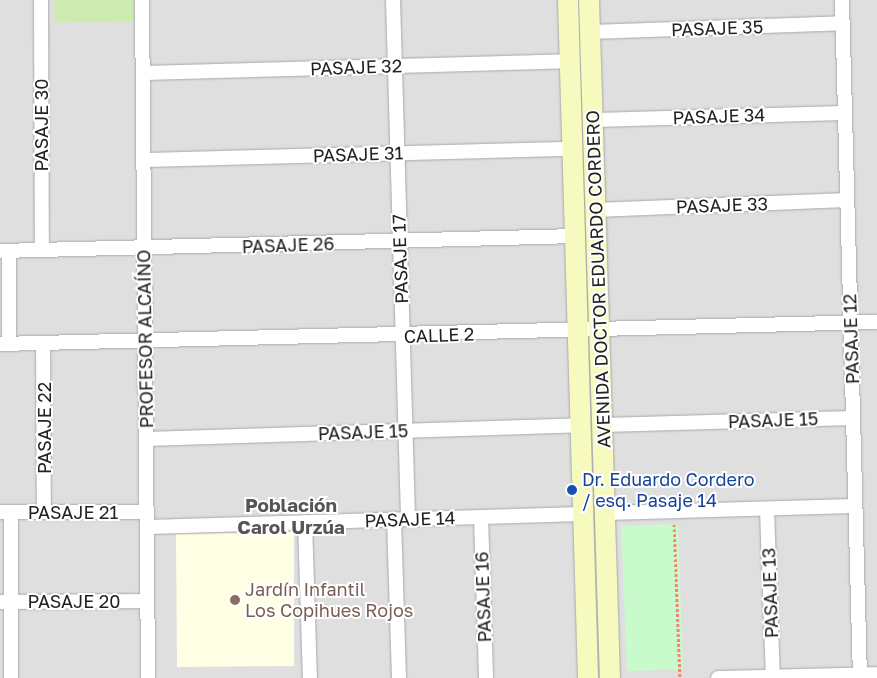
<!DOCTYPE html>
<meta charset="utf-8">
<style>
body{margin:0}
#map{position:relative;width:877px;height:678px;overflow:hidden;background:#f2efe9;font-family:"Golos Text",sans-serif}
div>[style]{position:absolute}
.residential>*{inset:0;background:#e0dfdf}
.education>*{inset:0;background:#ffffe5}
.grass>*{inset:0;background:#cdebb0}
.park>*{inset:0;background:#c8facc}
.path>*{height:3px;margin-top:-1.5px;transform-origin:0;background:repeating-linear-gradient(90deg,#fa8072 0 2.5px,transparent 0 5px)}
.roads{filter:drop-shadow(0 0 1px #a9a9a9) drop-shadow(0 0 1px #a9a9a9)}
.street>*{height:14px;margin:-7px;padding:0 7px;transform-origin:7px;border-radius:7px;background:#fff}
.secondary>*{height:20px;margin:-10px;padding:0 10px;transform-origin:10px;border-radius:10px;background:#f7fabf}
.dots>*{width:14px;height:14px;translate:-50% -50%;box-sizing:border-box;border:2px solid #fff;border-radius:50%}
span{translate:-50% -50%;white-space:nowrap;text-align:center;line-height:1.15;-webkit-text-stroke:4px #fff;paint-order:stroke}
.street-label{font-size:18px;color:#222}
.transit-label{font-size:18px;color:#164399}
.left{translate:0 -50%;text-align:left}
.education-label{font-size:18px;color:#785e54}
.neighbourhood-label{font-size:19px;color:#555;font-weight:700}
</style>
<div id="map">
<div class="residential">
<div style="clip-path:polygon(0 0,877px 0,877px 678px,0 678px)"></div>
</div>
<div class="education">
<div style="clip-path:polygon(294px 532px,294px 666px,177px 667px,176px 534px)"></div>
</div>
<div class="grass">
<div style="clip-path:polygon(54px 0,134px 0,134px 21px,55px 23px)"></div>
</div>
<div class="park">
<div style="clip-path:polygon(678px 524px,683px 669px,627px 671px,621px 526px)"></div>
</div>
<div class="path">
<div style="left:674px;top:524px;width:154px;rotate:87.8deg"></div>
</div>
<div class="roads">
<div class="street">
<div style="left:41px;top:0;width:250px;rotate:89.8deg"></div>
<div style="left:142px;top:0;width:678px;rotate:89.49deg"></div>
<div style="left:393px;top:0;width:519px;rotate:88.34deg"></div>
<div style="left:842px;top:0;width:678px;rotate:88.48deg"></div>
<div style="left:590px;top:32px;width:253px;rotate:-2deg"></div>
<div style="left:143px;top:73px;width:427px;rotate:-1.6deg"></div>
<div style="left:593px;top:120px;width:252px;rotate:-1.6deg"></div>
<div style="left:144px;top:160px;width:429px;rotate:-1.5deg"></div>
<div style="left:596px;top:210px;width:251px;rotate:-2.3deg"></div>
<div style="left:0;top:251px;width:575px;rotate:-1.49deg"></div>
<div style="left:9px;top:251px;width:92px;rotate:90deg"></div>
<div style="left:43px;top:343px;width:169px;rotate:89.7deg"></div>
<div style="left:0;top:344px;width:877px;rotate:-1.44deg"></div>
<div style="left:602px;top:425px;width:251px;rotate:-1.6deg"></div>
<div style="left:146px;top:439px;width:435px;rotate:-1.8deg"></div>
<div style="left:767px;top:509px;width:168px;rotate:88deg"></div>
<div style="left:0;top:512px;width:147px"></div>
<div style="left:605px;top:513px;width:250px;rotate:-1.6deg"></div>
<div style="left:481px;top:517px;width:161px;rotate:88.2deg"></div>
<div style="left:394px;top:519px;width:159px;rotate:88.2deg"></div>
<div style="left:305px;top:522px;width:156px;rotate:88.2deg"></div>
<div style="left:147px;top:527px;width:436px;rotate:-1.7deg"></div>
<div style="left:0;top:602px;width:147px;rotate:-0.4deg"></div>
<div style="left:11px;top:678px;width:166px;rotate:-90deg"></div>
<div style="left:718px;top:678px;width:159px;rotate:-1.4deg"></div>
</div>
<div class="secondary">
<div style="left:568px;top:0;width:678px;rotate:88.31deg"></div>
<div style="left:589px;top:0;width:678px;rotate:88.23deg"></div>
</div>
</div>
<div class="dots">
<div style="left:572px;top:490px;background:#1a4fb4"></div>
<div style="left:235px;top:600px;background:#8d6e63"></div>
</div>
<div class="street-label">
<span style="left:717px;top:28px;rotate:-2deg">PASAJE 35</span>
<span style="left:356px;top:67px;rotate:-2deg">PASAJE 32</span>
<span style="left:719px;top:116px;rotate:-2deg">PASAJE 34</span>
<span style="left:41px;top:125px;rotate:-90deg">PASAJE 30</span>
<span style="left:358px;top:154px;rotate:-2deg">PASAJE 31</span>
<span style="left:722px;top:205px;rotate:-2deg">PASAJE 33</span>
<span style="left:288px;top:245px;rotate:-2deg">PASAJE 26</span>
<span style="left:400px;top:259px;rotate:-92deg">PASAJE 17</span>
<span style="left:598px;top:279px;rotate:-92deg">AVENIDA DOCTOR EDUARDO CORDERO</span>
<span style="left:439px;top:335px;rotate:-2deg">CALLE 2</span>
<span style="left:145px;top:339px;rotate:-91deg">PROFESOR ALCAÍNO</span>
<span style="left:851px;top:339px;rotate:-92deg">PASAJE 12</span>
<span style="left:773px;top:420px;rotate:-2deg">PASAJE 15</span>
<span style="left:44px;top:428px;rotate:-90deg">PASAJE 22</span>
<span style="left:363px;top:432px;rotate:-2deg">PASAJE 15</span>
<span style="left:73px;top:512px">PASAJE 21</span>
<span style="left:410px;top:519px;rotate:-2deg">PASAJE 14</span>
<span style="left:770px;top:593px;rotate:-92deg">PASAJE 13</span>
<span style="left:483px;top:597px;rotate:-92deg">PASAJE 16</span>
<span style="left:74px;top:601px">PASAJE 20</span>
</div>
<div class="transit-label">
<span class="left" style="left:582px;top:490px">Dr. Eduardo Cordero<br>/ esq. Pasaje 14</span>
</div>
<div class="education-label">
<span class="left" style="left:245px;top:600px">Jardín Infantil<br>Los Copihues Rojos</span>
</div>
<div class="neighbourhood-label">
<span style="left:291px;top:516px">Población<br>Carol Urzúa</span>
</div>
</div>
